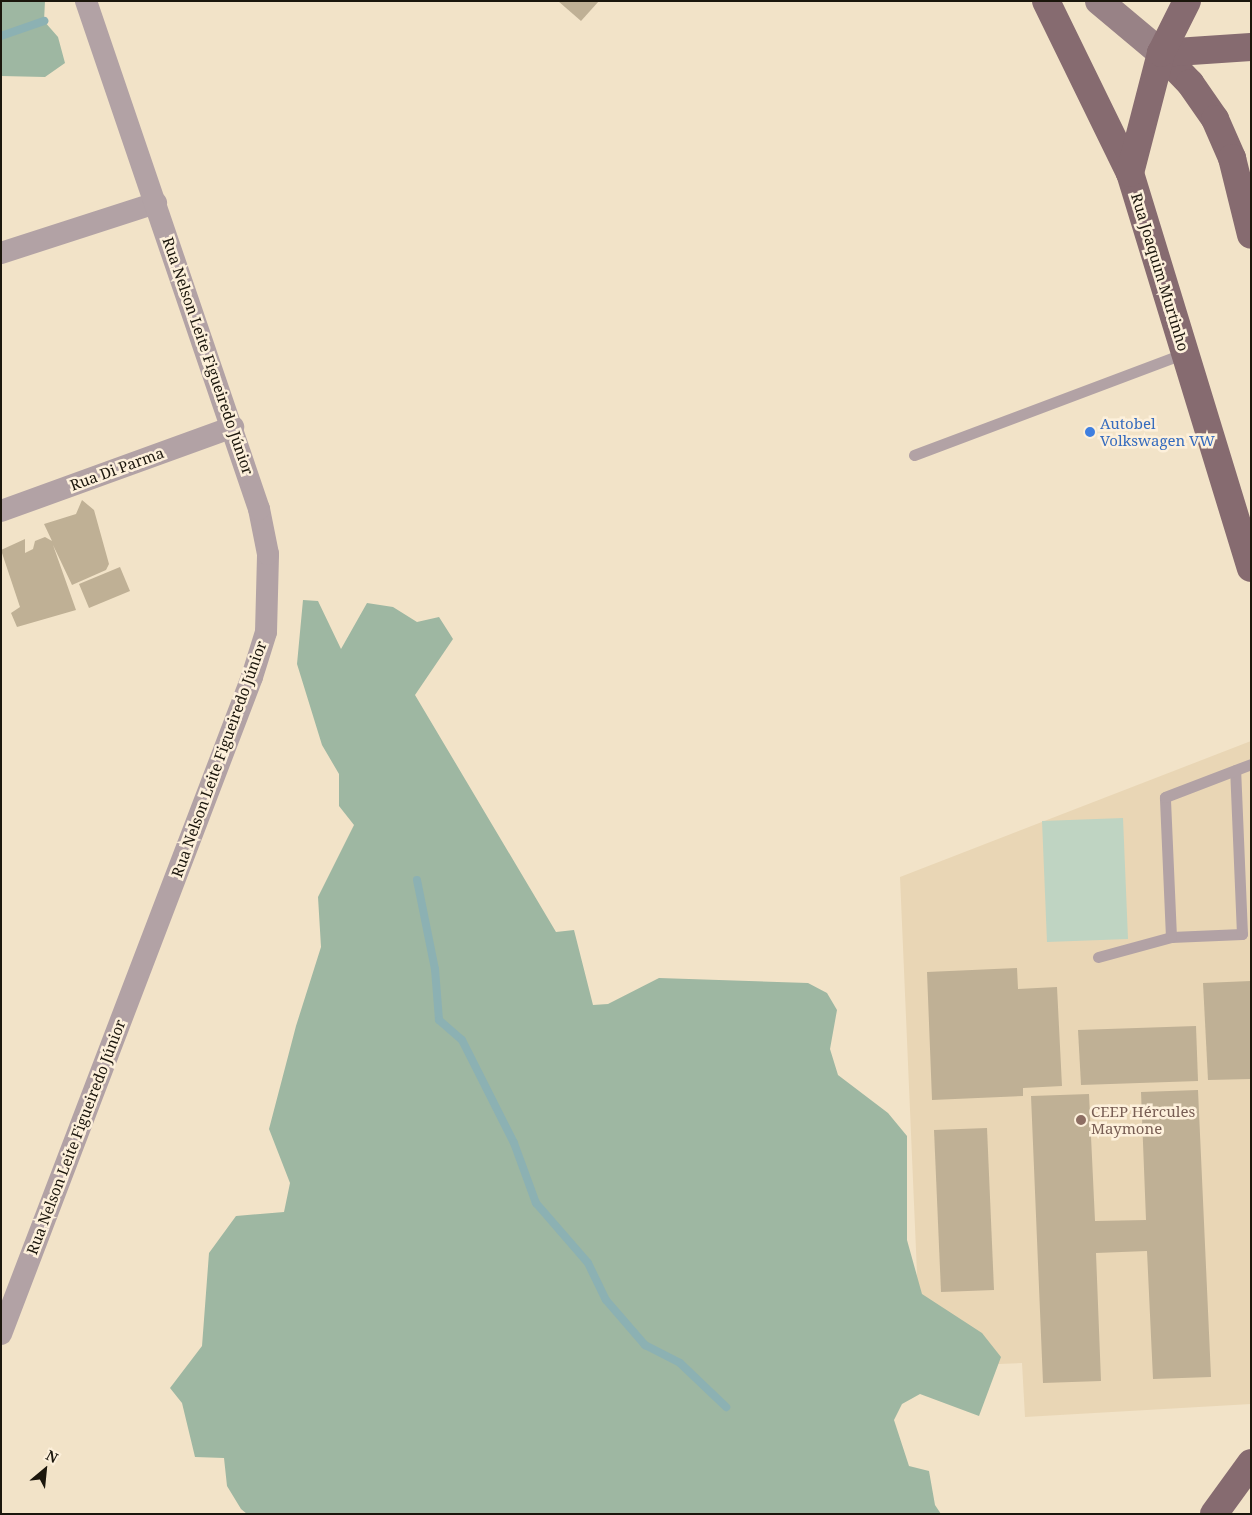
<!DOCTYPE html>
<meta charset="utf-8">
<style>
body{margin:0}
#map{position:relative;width:1252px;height:1515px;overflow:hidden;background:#f2e3c8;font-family:"Noto Serif",serif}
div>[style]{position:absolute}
.built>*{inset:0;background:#e9d6b5}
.green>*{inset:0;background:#bfd4c2}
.forest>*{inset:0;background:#9eb7a2}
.stream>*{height:8px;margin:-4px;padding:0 4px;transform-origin:4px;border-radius:4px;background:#8cb1b3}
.building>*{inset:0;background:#bfb095}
.service>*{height:11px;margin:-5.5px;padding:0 5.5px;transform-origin:5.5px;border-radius:5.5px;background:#b2a2a5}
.minor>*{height:22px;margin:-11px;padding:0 11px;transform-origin:11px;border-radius:11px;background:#b2a2a5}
.secondary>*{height:28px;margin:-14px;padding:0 14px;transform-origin:14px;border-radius:14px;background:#988286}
.primary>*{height:28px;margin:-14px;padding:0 14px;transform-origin:14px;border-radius:14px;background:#866b70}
.dots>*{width:14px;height:14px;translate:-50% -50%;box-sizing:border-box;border:2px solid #fdf0db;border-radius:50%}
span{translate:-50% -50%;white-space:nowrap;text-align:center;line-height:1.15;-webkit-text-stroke:5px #fdf0db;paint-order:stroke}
.street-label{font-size:15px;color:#1b160c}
.shop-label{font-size:15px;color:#366cbe}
.left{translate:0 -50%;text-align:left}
.education-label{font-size:15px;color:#785e54}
.frame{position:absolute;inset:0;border:2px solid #1b160c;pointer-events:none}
.north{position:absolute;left:20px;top:1445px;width:50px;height:50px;-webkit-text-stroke:4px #fdf0db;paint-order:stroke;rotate:28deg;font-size:14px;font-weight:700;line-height:20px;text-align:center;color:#1b160c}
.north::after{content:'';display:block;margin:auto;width:18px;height:22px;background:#1b160c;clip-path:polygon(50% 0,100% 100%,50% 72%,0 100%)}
</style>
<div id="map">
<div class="built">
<div style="clip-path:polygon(1251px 741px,1251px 1404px,1025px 1417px,1022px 1363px,921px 1367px,900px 877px)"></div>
</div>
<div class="green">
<div style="clip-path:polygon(1123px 818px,1128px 939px,1047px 942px,1042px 821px)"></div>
</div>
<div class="forest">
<div style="clip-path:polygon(1px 1px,45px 1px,44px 21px,58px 37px,65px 63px,45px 77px,1px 76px)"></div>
<div style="clip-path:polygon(303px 600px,318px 601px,341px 649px,367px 603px,393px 607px,417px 622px,439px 617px,453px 639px,415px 695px,556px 932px,574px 930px,593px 1005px,608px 1004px,659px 978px,808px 983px,827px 993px,837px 1010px,830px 1049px,838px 1075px,888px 1113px,907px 1136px,907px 1240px,922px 1294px,982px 1333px,1001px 1357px,979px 1416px,920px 1394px,902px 1404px,894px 1420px,909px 1466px,929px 1471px,935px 1505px,941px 1514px,247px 1514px,241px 1509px,227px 1486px,224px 1458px,195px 1457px,182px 1403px,170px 1388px,202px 1346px,209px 1253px,236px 1216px,284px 1212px,290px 1183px,269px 1129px,296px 1026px,321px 947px,318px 897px,354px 825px,339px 806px,339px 774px,322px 745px,297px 664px)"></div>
</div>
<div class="stream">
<div style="left:1px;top:36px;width:46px;rotate:-19.2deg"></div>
<div style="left:417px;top:880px;width:91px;rotate:78.6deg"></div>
<div style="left:435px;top:969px;width:51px;rotate:85.5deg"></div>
<div style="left:439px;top:1020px;width:30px;rotate:41deg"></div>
<div style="left:462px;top:1040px;width:115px;rotate:63.2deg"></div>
<div style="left:514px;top:1143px;width:64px;rotate:69.9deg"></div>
<div style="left:536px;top:1203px;width:79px;rotate:49.1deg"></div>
<div style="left:588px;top:1263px;width:41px;rotate:64.1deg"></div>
<div style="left:606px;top:1300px;width:60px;rotate:49.1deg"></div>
<div style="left:645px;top:1345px;width:39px;rotate:27deg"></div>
<div style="left:680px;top:1363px;width:64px;rotate:43.7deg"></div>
</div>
<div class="building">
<div style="clip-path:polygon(558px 1px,599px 1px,581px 21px)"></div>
<div style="clip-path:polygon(82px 500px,94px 510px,109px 564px,106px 570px,72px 585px,53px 545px,76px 610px,17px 627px,11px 613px,20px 607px,1px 550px,25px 539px,25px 553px,33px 549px,35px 541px,45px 537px,52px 541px,44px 524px,76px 514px)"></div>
<div style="clip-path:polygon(120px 567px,130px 591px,89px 608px,79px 584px)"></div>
<div style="clip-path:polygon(1017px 968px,1018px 989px,1057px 987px,1062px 1086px,1023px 1088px,1023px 1096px,932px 1100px,927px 972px)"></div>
<div style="clip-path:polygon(1251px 981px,1251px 1079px,1208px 1080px,1203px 983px)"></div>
<div style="clip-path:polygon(1196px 1026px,1198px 1081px,1081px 1085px,1078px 1030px)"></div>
<div style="clip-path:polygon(1198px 1090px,1211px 1377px,1153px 1379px,1147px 1251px,1096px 1253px,1101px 1381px,1043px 1383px,1031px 1096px,1089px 1094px,1095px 1221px,1146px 1220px,1141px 1092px)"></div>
<div style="clip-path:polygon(987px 1128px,994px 1290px,941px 1292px,934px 1130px)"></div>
</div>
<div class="service">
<div style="left:914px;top:455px;width:290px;rotate:-20.6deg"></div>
<div style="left:1171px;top:937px;width:71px;rotate:-2.4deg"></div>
<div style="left:1242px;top:934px;width:164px;rotate:-92.4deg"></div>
<div style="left:1098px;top:957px;width:76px;rotate:-15.3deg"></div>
<div style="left:1171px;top:937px;width:140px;rotate:-92.5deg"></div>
<div style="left:1165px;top:797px;width:92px;rotate:-21deg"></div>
</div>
<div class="minor">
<div style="left:1px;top:253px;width:163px;rotate:-17.9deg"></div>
<div style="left:1px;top:511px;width:247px;rotate:-19.9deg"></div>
<div style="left:1px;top:1334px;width:703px;rotate:-69.09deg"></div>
<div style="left:252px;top:677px;width:47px;rotate:-72.7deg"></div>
<div style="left:266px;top:632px;width:78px;rotate:-88.5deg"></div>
<div style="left:268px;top:554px;width:46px;rotate:-101.3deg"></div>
<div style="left:259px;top:509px;width:537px;rotate:-108.81deg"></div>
</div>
<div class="secondary">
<div style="left:1099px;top:1px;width:81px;rotate:40deg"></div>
</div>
<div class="primary">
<div style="left:1046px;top:1px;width:191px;rotate:64deg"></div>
<div style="left:1130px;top:173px;width:413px;rotate:73deg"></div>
<div style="left:1161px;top:53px;width:42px;rotate:46deg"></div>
<div style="left:1190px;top:83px;width:44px;rotate:55.2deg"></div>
<div style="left:1215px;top:119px;width:43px;rotate:66.4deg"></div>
<div style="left:1232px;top:158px;width:79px;rotate:76.1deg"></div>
<div style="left:1161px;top:53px;width:90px;rotate:-3.8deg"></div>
<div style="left:1130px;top:173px;width:124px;rotate:-75.5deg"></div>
<div style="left:1161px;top:53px;width:58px;rotate:-63.4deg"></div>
<div style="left:1214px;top:1514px;width:63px;rotate:-54deg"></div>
</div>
<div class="dots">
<div style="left:1090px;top:432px;background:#3f7fe0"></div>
<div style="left:1081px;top:1120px;background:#8d6e63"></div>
</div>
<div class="street-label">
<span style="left:1160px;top:272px;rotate:73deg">Rua Joaquim Murtinho</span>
<span style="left:208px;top:356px;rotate:71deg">Rua Nelson Leite Figueiredo Júnior</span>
<span style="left:117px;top:469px;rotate:-20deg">Rua Di Parma</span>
<span style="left:219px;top:759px;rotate:-70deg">Rua Nelson Leite Figueiredo Júnior</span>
<span style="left:76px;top:1137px;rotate:-69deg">Rua Nelson Leite Figueiredo Júnior</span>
</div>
<div class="shop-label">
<span class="left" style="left:1100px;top:432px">Autobel<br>Volkswagen VW</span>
</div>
<div class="education-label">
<span class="left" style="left:1091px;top:1120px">CEEP Hércules<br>Maymone</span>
</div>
<div class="frame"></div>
<div class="north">N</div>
</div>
